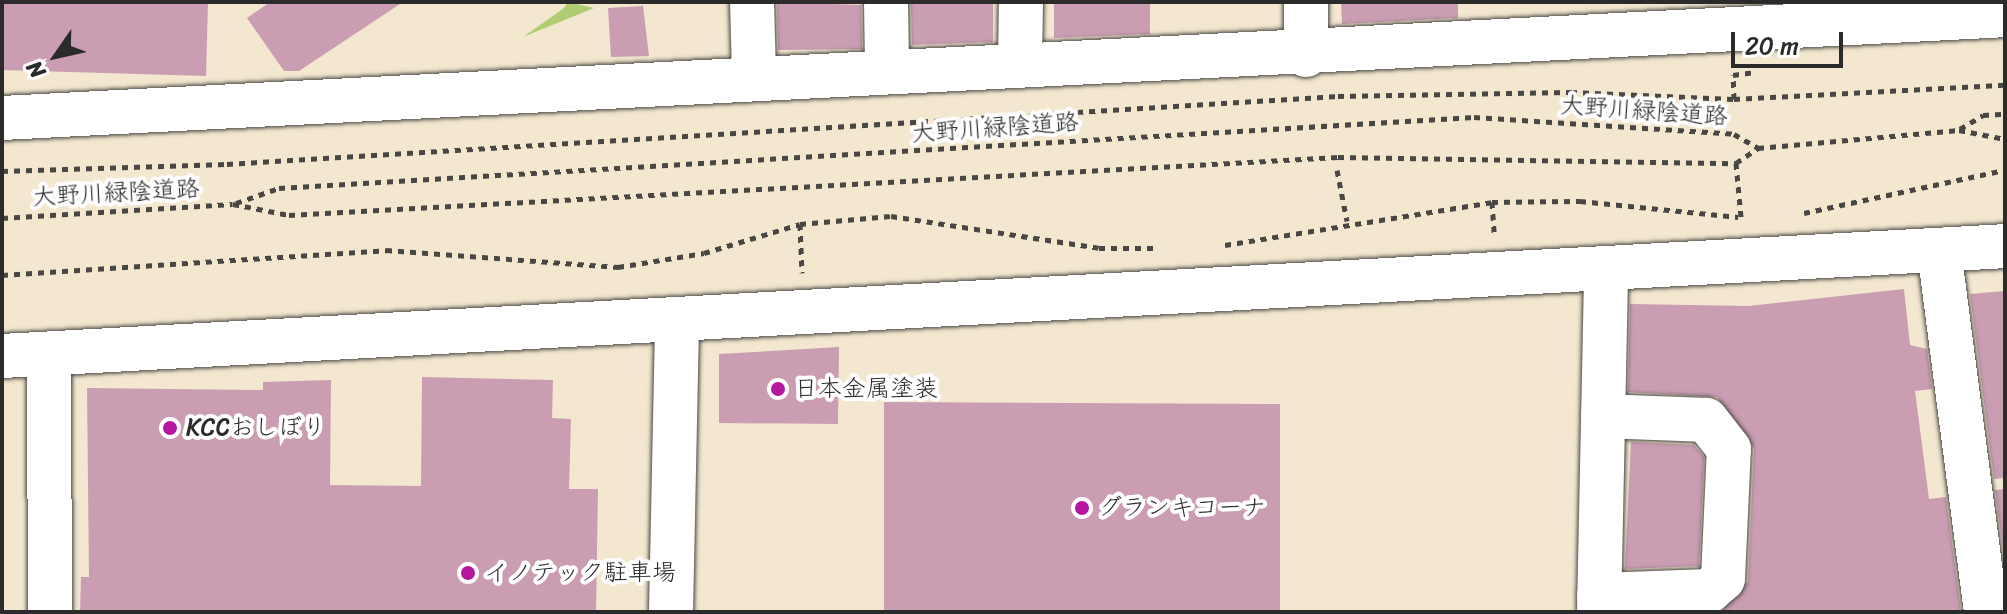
<!DOCTYPE html>
<meta charset="utf-8">
<style>
body{margin:0}
#map{position:relative;width:2007px;height:614px;overflow:hidden;background:#f3e7cf;font-family:Sriracha,"Klee One",sans-serif}
div>[style]{position:absolute}
.green>*{inset:0;background:#b0cd74}
.building>*{inset:0;background:#ca9db2}
.path>*{height:5px;margin-top:-2.5px;transform-origin:0;background:repeating-linear-gradient(90deg,#494744 0 6px,transparent 0 12px)}
.roads{filter:drop-shadow(0 0 2px #494744) drop-shadow(0 0 2px #494744)}
.minor>*{height:44px;margin:-22px;padding:0 22px;transform-origin:22px;border-radius:22px;background:#fff}
.dots>*{width:22px;height:22px;translate:-50% -50%;box-sizing:border-box;border:4px solid #fff;border-radius:50%}
span{translate:-50% -50%;white-space:nowrap;text-align:center;line-height:1.15;-webkit-text-stroke:8px #fff;paint-order:stroke}
.street-label{font-size:24px;color:#2b2b2b}
.poi-label{font-size:24px;color:#2b2b2b}
.left{translate:0 -50%;text-align:left}
.frame{position:absolute;inset:0;border:4px solid #2b2b2b;pointer-events:none}
.north{position:absolute;left:16px;top:16px;width:80px;height:80px;-webkit-text-stroke:6px #fff;paint-order:stroke;rotate:236deg;font-size:22px;font-weight:700;line-height:32px;text-align:center;color:#2b2b2b}
.north::after{content:'';display:block;margin:auto;width:28px;height:36px;background:#2b2b2b;clip-path:polygon(50% 0,100% 100%,50% 72%,0 100%)}
.scale{position:absolute;left:1731px;top:32px;width:112px;height:36px;box-sizing:border-box;border:4px solid #2b2b2b;border-top:0;padding-left:10px;font-size:24px;line-height:28px;white-space:nowrap;color:#2b2b2b;-webkit-text-stroke:6px #fff;paint-order:stroke}
</style>
<div id="map">
<div class="green">
<div style="clip-path:polygon(568px 2px,594px 8px,523px 37px,564px 8px)"></div>
</div>
<div class="building">
<div style="clip-path:polygon(2px 2px,208px 2px,206px 76px,2px 70px)"></div>
<div style="clip-path:polygon(270px 2px,403px 2px,299px 71px,284px 71px,247px 18px)"></div>
<div style="clip-path:polygon(777px 2px,861px 5px,862px 49px,778px 50px)"></div>
<div style="clip-path:polygon(1054px 2px,1150px 2px,1150px 34px,1054px 38px)"></div>
<div style="clip-path:polygon(1341px 2px,1458px 2px,1458px 18px,1342px 24px)"></div>
<div style="clip-path:polygon(911px 4px,993px 4px,993px 42px,912px 45px)"></div>
<div style="clip-path:polygon(643px 6px,649px 56px,611px 57px,608px 8px)"></div>
<div style="clip-path:polygon(1904px 289px,1910px 345px,1927px 349px,1932px 389px,1915px 391px,1929px 499px,1946px 497px,1961px 612px,1721px 612px,1748px 581px,1754px 449px,1717px 397px,1628px 392px,1630px 304px,1749px 306px)"></div>
<div style="clip-path:polygon(2005px 291px,2005px 478px,1994px 479px,1970px 294px)"></div>
<div style="clip-path:polygon(839px 347px,838px 424px,719px 423px,719px 354px)"></div>
<div style="clip-path:polygon(422px 377px,553px 380px,552px 418px,571px 419px,569px 489px,598px 489px,596px 612px,80px 612px,81px 577px,89px 577px,87px 388px,263px 390px,263px 382px,331px 380px,330px 485px,421px 486px)"></div>
<div style="clip-path:polygon(884px 402px,1280px 404px,1280px 612px,884px 612px)"></div>
<div style="clip-path:polygon(1631px 442px,1694px 445px,1704px 457px,1699px 566px,1625px 569px)"></div>
<div style="clip-path:polygon(2005px 489px,2005px 564px,1995px 490px)"></div>
</div>
<div class="path">
<div style="left:1734px;top:99px;width:24px;rotate:-92deg"></div>
<div style="left:1733px;top:75px;width:22px;rotate:-8deg"></div>
<div style="left:1960px;top:129px;width:27px;rotate:-31deg"></div>
<div style="left:1983px;top:115px;width:22px;rotate:-3deg"></div>
<div style="left:1736px;top:163px;width:54px;rotate:84.7deg"></div>
<div style="left:1337px;top:170px;width:52px;rotate:78.9deg"></div>
<div style="left:2px;top:171px;width:225px;rotate:-1.8deg"></div>
<div style="left:227px;top:164px;width:1113px;rotate:-3.5deg"></div>
<div style="left:1338px;top:96px;width:233px;rotate:-1deg"></div>
<div style="left:1571px;top:92px;width:163px;rotate:2.5deg"></div>
<div style="left:1734px;top:99px;width:271px;rotate:-3deg"></div>
<div style="left:1492px;top:202px;width:31px;rotate:86deg"></div>
<div style="left:236px;top:203px;width:46px;rotate:-19.2deg"></div>
<div style="left:279px;top:188px;width:1197px;rotate:-3.4deg"></div>
<div style="left:1474px;top:117px;width:261px;rotate:3.7deg"></div>
<div style="left:1734px;top:134px;width:28px;rotate:30deg"></div>
<div style="left:1804px;top:213px;width:206px;rotate:-12.1deg"></div>
<div style="left:2px;top:218px;width:231px;rotate:-3.5deg"></div>
<div style="left:233px;top:204px;width:57px;rotate:11.1deg"></div>
<div style="left:289px;top:215px;width:1051px;rotate:-3.16deg"></div>
<div style="left:1338px;top:157px;width:398px;rotate:0.9deg"></div>
<div style="left:1736px;top:163px;width:27px;rotate:-34deg"></div>
<div style="left:1758px;top:148px;width:202px;rotate:-5.1deg"></div>
<div style="left:1959px;top:130px;width:47px;rotate:11.1deg"></div>
<div style="left:800px;top:224px;width:49px;rotate:87.7deg"></div>
<div style="left:1225px;top:245px;width:270px;rotate:-9.1deg"></div>
<div style="left:1492px;top:202px;width:88px;rotate:-0.7deg"></div>
<div style="left:1580px;top:201px;width:159px;rotate:5.8deg"></div>
<div style="left:2px;top:275px;width:385px;rotate:-3.7deg"></div>
<div style="left:386px;top:250px;width:233px;rotate:4.2deg"></div>
<div style="left:618px;top:267px;width:87px;rotate:-9.2deg"></div>
<div style="left:704px;top:253px;width:100px;rotate:-16.8deg"></div>
<div style="left:800px;top:224px;width:91px;rotate:-5deg"></div>
<div style="left:891px;top:216px;width:210px;rotate:8.7deg"></div>
<div style="left:1099px;top:248px;width:60px"></div>
</div>
<div class="roads">
<div class="minor">
<div style="left:752px;top:2px;width:72px;rotate:88.4deg"></div>
<div style="left:886px;top:2px;width:67px;rotate:89.1deg"></div>
<div style="left:1306px;top:55px;width:53px;rotate:-90deg"></div>
<div style="left:1020px;top:63px;width:61px;rotate:-89.1deg"></div>
<div style="left:2px;top:118px;width:2006px;rotate:-2.94deg"></div>
<div style="left:1939px;top:250px;width:365px;rotate:82.6deg"></div>
<div style="left:49px;top:354px;width:258px;rotate:89.8deg"></div>
<div style="left:2px;top:356px;width:2006px;rotate:-3.14deg"></div>
<div style="left:1599px;top:595px;width:110px;rotate:-2.1deg"></div>
<div style="left:1709px;top:591px;width:18px;rotate:-41deg"></div>
<div style="left:1723px;top:579px;width:130px;rotate:-87.4deg"></div>
<div style="left:1729px;top:449px;width:37px;rotate:-128deg"></div>
<div style="left:1706px;top:420px;width:103px;rotate:-177.8deg"></div>
<div style="left:671px;top:612px;width:293px;rotate:-88.8deg"></div>
<div style="left:1599px;top:612px;width:344px;rotate:-88.8deg"></div>
</div>
</div>
<div class="dots">
<div style="left:778px;top:389px;background:#b5179e"></div>
<div style="left:170px;top:428px;background:#b5179e"></div>
<div style="left:1082px;top:508px;background:#b5179e"></div>
<div style="left:468px;top:573px;background:#b5179e"></div>
</div>
<div class="street-label">
<span style="left:1644px;top:111px;rotate:4deg">大野川緑陰道路</span>
<span style="left:995px;top:128px;rotate:-4deg">大野川緑陰道路</span>
<span style="left:116px;top:193px;rotate:-3deg">大野川緑陰道路</span>
</div>
<div class="poi-label">
<span class="left" style="left:794px;top:389px">日本金属塗装</span>
<span class="left" style="left:186px;top:428px">KCCおしぼり</span>
<span class="left" style="left:1098px;top:508px">グランキコーナ</span>
<span class="left" style="left:484px;top:573px">イノテック駐車場</span>
</div>
<div class="frame"></div>
<div class="north">N</div>
<div class="scale">20 m</div>
</div>
